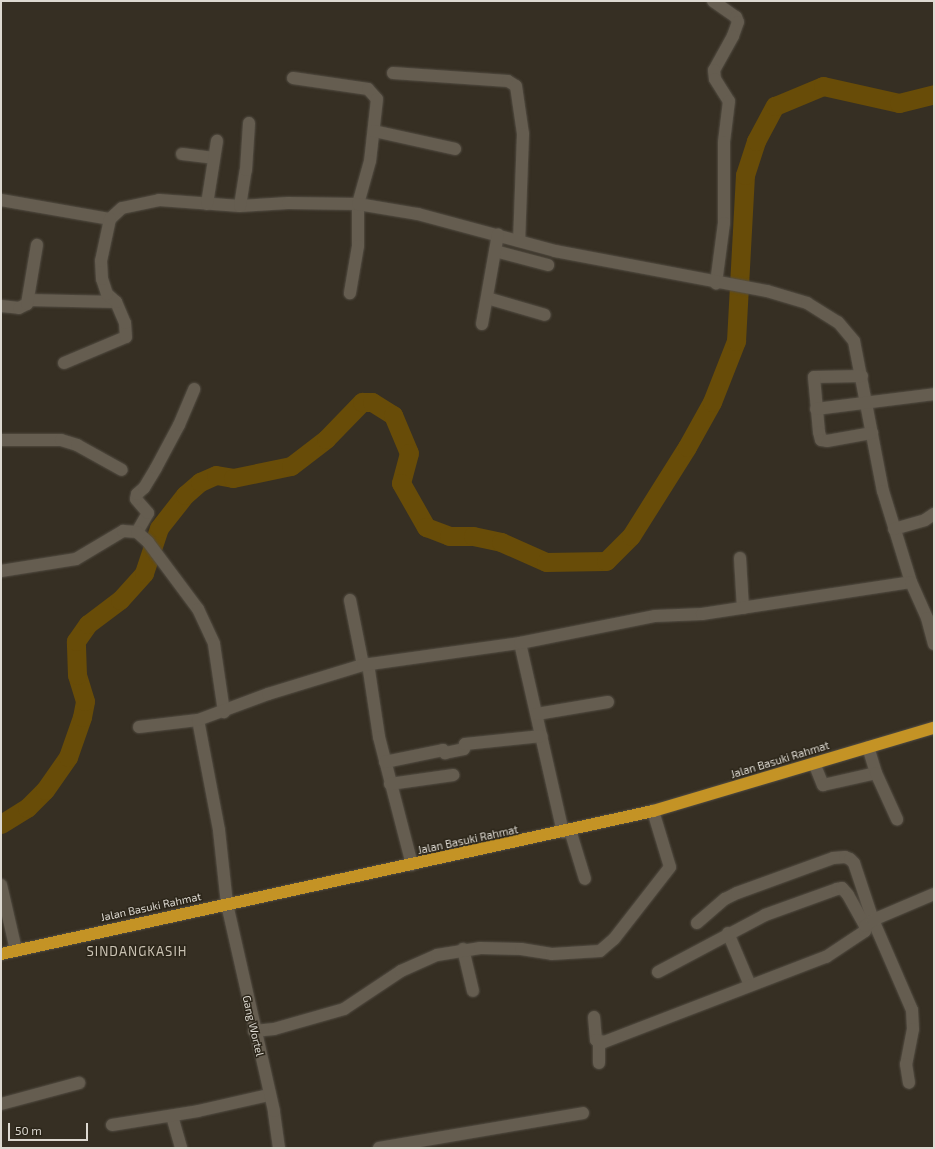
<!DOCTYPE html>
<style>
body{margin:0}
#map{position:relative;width:935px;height:1149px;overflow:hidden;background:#362f23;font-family:"Exo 2",sans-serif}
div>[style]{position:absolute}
.river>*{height:19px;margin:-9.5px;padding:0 9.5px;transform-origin:9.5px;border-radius:9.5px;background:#684c08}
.roads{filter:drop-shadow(0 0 1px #534d43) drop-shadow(0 0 1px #534d43)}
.minor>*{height:12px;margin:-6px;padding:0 6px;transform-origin:6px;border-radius:6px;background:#655d50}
.highway>*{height:12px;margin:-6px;padding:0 6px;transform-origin:6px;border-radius:6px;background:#c49325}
span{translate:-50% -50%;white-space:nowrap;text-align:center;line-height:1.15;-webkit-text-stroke:3px #2c261a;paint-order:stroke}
.street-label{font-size:11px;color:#ddd9d1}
.quarter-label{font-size:13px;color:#cac2b3;letter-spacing:1px}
.frame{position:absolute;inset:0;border:2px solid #ddd9d1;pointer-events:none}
.scale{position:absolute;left:8px;top:1123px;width:80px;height:18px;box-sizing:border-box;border:2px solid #ddd9d1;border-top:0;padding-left:5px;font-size:12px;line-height:14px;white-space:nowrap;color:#ddd9d1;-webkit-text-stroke:3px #2c261a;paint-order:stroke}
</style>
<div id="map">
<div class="river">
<div style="left:1px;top:824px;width:31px;rotate:-32deg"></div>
<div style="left:27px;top:808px;width:25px;rotate:-45deg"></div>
<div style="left:45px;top:790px;width:40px;rotate:-55.1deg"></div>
<div style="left:68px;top:757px;width:42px;rotate:-70.7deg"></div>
<div style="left:82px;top:717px;width:16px;rotate:-79deg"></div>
<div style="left:85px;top:701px;width:27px;rotate:-107deg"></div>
<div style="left:77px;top:675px;width:34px;rotate:-92deg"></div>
<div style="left:76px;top:641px;width:21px;rotate:-55deg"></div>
<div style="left:88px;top:624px;width:40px;rotate:-37deg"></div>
<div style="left:120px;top:600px;width:36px;rotate:-48deg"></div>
<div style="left:144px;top:573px;width:47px;rotate:-71.6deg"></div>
<div style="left:159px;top:528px;width:42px;rotate:-51.8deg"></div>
<div style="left:185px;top:495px;width:20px;rotate:-41deg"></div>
<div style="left:200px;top:482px;width:17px;rotate:-24deg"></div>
<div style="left:216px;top:475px;width:17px;rotate:10deg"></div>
<div style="left:233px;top:478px;width:59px;rotate:-11.7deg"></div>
<div style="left:291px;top:466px;width:44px;rotate:-37.6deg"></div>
<div style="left:326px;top:439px;width:52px;rotate:-45.8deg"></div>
<div style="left:362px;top:402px;width:10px"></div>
<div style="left:372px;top:402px;width:25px;rotate:32deg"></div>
<div style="left:393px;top:415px;width:41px;rotate:67.2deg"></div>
<div style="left:409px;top:453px;width:31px;rotate:105deg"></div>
<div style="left:401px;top:483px;width:51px;rotate:60.4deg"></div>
<div style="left:426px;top:527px;width:25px;rotate:21deg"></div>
<div style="left:449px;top:536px;width:24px"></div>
<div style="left:473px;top:536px;width:29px;rotate:12deg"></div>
<div style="left:501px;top:542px;width:49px;rotate:24deg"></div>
<div style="left:546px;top:562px;width:60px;rotate:-1deg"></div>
<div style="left:606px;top:561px;width:35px;rotate:-45deg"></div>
<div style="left:631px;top:536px;width:105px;rotate:-57.8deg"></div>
<div style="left:687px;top:447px;width:51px;rotate:-60.9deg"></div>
<div style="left:712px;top:402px;width:66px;rotate:-68.5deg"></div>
<div style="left:736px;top:341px;width:166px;rotate:-86.9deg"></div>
<div style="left:745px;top:175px;width:36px;rotate:-72deg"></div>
<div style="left:756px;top:141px;width:40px;rotate:-62deg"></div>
<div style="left:775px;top:106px;width:52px;rotate:-22.6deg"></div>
<div style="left:823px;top:86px;width:78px;rotate:12.6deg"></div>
<div style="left:899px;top:103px;width:36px;rotate:-14deg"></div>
</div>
<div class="roads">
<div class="minor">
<div style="left:713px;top:1px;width:28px;rotate:35deg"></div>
<div style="left:736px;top:17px;width:5px;rotate:68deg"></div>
<div style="left:738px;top:22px;width:15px;rotate:110deg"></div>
<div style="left:733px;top:36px;width:39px;rotate:119deg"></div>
<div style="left:714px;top:70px;width:9px;rotate:84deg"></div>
<div style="left:715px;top:79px;width:26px;rotate:58deg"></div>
<div style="left:729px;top:101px;width:41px;rotate:97deg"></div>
<div style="left:724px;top:142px;width:81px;rotate:90deg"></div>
<div style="left:724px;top:223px;width:61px;rotate:97.6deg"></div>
<div style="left:393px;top:73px;width:115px;rotate:4deg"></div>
<div style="left:508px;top:81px;width:9px;rotate:32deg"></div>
<div style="left:516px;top:86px;width:49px;rotate:81.7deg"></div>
<div style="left:523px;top:134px;width:107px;rotate:92.1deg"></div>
<div style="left:293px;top:78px;width:76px;rotate:8.3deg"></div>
<div style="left:368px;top:89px;width:13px;rotate:48deg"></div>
<div style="left:377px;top:99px;width:62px;rotate:96.4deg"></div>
<div style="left:370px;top:161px;width:45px;rotate:105.6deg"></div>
<div style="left:358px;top:204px;width:42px;rotate:90deg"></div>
<div style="left:358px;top:246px;width:48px;rotate:99.7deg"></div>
<div style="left:374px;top:131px;width:83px;rotate:12.5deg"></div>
<div style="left:182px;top:154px;width:32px;rotate:7deg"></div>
<div style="left:1px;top:200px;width:111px;rotate:9.9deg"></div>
<div style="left:110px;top:219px;width:16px;rotate:-43deg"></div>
<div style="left:122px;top:208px;width:38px;rotate:-12deg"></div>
<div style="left:159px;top:200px;width:81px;rotate:4.2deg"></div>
<div style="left:240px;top:206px;width:48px;rotate:-3.6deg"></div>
<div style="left:288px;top:203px;width:70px;rotate:0.8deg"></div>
<div style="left:358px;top:204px;width:61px;rotate:9.5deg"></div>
<div style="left:418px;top:214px;width:142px;rotate:15.1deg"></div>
<div style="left:555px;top:251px;width:216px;rotate:10.7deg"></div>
<div style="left:767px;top:291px;width:42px;rotate:16.7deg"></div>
<div style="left:807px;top:303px;width:36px;rotate:32deg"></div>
<div style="left:838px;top:322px;width:25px;rotate:50deg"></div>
<div style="left:854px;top:341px;width:153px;rotate:79.1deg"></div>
<div style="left:883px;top:491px;width:95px;rotate:72.9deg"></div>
<div style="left:207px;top:204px;width:64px;rotate:-81deg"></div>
<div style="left:240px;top:206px;width:36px;rotate:-81deg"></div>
<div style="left:246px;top:170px;width:47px;rotate:-86.3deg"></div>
<div style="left:495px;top:251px;width:55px;rotate:14.8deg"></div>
<div style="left:487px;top:298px;width:60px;rotate:16.3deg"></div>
<div style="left:28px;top:300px;width:88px;rotate:1.3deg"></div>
<div style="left:1px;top:306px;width:18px;rotate:6deg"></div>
<div style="left:19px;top:308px;width:9px;rotate:-27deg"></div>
<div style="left:27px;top:304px;width:60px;rotate:-80.4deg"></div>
<div style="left:482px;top:324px;width:91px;rotate:-79.9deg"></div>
<div style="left:64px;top:363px;width:67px;rotate:-22.8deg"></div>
<div style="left:126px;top:337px;width:14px;rotate:-94deg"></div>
<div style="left:125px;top:323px;width:23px;rotate:-113deg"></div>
<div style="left:116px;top:302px;width:12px;rotate:-138deg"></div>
<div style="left:107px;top:294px;width:16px;rotate:-108deg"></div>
<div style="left:102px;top:279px;width:18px;rotate:-93deg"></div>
<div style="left:101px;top:261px;width:43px;rotate:-77.9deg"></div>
<div style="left:862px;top:376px;width:48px;rotate:178.8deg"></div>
<div style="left:814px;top:377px;width:55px;rotate:84.8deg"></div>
<div style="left:819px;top:432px;width:8px;rotate:76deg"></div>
<div style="left:821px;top:440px;width:6px;rotate:9deg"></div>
<div style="left:827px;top:441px;width:46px;rotate:-10.1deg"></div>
<div style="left:816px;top:409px;width:119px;rotate:-7.2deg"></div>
<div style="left:1px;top:440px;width:60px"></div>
<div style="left:61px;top:440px;width:17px;rotate:17deg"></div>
<div style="left:77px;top:445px;width:51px;rotate:29.1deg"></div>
<div style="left:894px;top:529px;width:32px;rotate:-16deg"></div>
<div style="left:925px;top:520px;width:11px;rotate:-34deg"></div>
<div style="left:137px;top:532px;width:22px;rotate:-60deg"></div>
<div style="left:148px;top:513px;width:18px;rotate:-131deg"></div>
<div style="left:136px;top:499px;width:5px;rotate:-79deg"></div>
<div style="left:137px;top:494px;width:9px;rotate:-41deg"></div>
<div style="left:144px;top:488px;width:23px;rotate:-59deg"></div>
<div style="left:156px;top:468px;width:49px;rotate:-61.9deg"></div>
<div style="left:179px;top:425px;width:39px;rotate:-67deg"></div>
<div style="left:740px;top:558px;width:50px;rotate:86.6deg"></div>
<div style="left:1px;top:571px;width:76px;rotate:-9.1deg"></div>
<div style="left:76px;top:559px;width:55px;rotate:-30.8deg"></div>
<div style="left:123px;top:531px;width:14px;rotate:4deg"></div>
<div style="left:137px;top:532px;width:15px;rotate:42deg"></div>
<div style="left:148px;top:542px;width:84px;rotate:53.3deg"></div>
<div style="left:198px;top:609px;width:38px;rotate:65deg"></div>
<div style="left:214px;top:644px;width:69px;rotate:81.6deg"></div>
<div style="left:350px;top:600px;width:66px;rotate:78.7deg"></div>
<div style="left:520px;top:643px;width:194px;rotate:77.2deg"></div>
<div style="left:368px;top:664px;width:74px;rotate:81.4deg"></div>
<div style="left:379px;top:737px;width:132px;rotate:75.5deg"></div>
<div style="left:537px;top:714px;width:72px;rotate:-9.6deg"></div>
<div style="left:139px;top:727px;width:59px;rotate:-6.8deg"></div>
<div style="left:385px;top:762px;width:59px;rotate:-11.7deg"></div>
<div style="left:443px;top:750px;width:4px;rotate:56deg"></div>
<div style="left:445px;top:753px;width:19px;rotate:-12deg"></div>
<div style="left:464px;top:749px;width:5px;rotate:-79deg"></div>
<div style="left:465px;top:744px;width:77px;rotate:-5.9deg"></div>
<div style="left:814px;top:763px;width:24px;rotate:68deg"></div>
<div style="left:823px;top:785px;width:54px;rotate:-12.8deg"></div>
<div style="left:876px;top:773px;width:27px;rotate:-107deg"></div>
<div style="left:876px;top:773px;width:51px;rotate:65.5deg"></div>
<div style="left:390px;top:784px;width:64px;rotate:-8.1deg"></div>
<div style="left:570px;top:830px;width:51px;rotate:73deg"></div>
<div style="left:1px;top:885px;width:67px;rotate:77deg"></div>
<div style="left:697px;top:923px;width:37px;rotate:-41deg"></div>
<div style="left:725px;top:899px;width:13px;rotate:-27deg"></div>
<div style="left:737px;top:893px;width:102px;rotate:-20deg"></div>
<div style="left:833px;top:858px;width:12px;rotate:-5deg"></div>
<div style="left:845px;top:857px;width:5px;rotate:22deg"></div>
<div style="left:850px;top:859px;width:6px;rotate:45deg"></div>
<div style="left:854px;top:863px;width:60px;rotate:71.6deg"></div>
<div style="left:873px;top:920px;width:98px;rotate:66.6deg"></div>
<div style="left:912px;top:1010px;width:19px;rotate:87deg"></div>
<div style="left:913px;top:1029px;width:36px;rotate:101deg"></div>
<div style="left:906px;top:1064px;width:19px;rotate:81deg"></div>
<div style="left:728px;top:933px;width:56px;rotate:67.1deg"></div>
<div style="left:463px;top:949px;width:43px;rotate:76.6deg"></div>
<div style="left:658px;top:972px;width:121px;rotate:-28deg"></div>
<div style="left:765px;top:915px;width:77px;rotate:-19.9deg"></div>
<div style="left:837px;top:889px;width:5px;rotate:-11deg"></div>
<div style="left:842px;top:888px;width:9px;rotate:49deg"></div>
<div style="left:848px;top:895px;width:35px;rotate:61deg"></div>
<div style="left:594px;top:1017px;width:23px;rotate:85deg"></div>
<div style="left:596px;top:1040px;width:8px;rotate:14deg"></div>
<div style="left:604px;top:1042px;width:238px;rotate:-21deg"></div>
<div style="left:826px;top:957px;width:47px;rotate:-33.7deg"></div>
<div style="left:865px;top:931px;width:5px;rotate:-90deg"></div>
<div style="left:865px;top:926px;width:10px;rotate:-37deg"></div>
<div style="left:873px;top:920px;width:66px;rotate:-23.1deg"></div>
<div style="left:254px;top:1031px;width:20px;rotate:-6deg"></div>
<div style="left:274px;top:1029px;width:73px;rotate:-15.9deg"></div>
<div style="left:344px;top:1009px;width:69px;rotate:-33.7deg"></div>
<div style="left:401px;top:971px;width:39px;rotate:-24deg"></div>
<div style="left:437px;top:955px;width:44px;rotate:-9.2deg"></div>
<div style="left:480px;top:948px;width:41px;rotate:1.4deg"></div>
<div style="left:521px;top:949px;width:31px;rotate:9deg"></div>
<div style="left:552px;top:954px;width:48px;rotate:-3.6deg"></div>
<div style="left:600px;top:951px;width:18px;rotate:-41deg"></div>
<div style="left:614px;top:939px;width:91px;rotate:-52.1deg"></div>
<div style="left:670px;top:867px;width:59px;rotate:-106.9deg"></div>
<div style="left:599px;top:1042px;width:21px;rotate:90deg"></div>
<div style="left:1px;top:1104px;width:81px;rotate:-15.1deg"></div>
<div style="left:172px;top:1116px;width:33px;rotate:74deg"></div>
<div style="left:112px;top:1125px;width:87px;rotate:-9.2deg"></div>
<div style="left:198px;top:1111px;width:73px;rotate:-12.7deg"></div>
<div style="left:279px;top:1148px;width:37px;rotate:-98deg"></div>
<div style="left:274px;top:1111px;width:212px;rotate:-102.8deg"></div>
<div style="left:227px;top:904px;width:74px;rotate:-96.2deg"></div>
<div style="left:219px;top:830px;width:112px;rotate:-100.8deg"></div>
<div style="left:198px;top:720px;width:75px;rotate:-20.4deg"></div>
<div style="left:268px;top:694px;width:99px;rotate:-17deg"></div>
<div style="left:363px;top:665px;width:159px;rotate:-8deg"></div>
<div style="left:520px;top:643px;width:138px;rotate:-11.3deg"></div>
<div style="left:655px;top:616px;width:47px;rotate:-2.4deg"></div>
<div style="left:702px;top:614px;width:211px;rotate:-8.7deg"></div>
<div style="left:911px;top:582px;width:39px;rotate:66deg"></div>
<div style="left:927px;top:618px;width:27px;rotate:75deg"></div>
<div style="left:379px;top:1148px;width:207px;rotate:-9.7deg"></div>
</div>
<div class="highway">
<div style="left:1px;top:954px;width:667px;rotate:-12.37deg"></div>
<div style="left:653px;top:811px;width:293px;rotate:-16.5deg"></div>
</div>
</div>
<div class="street-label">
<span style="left:780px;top:760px;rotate:-17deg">Jalan Basuki Rahmat</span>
<span style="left:468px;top:840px;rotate:-12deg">Jalan Basuki Rahmat</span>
<span style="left:151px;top:907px;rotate:-12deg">Jalan Basuki Rahmat</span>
<span style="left:253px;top:1026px;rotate:77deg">Gang Wortel</span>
</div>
<div class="quarter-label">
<span style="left:137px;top:951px">SINDANGKASIH</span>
</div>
<div class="frame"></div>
<div class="scale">50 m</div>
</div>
